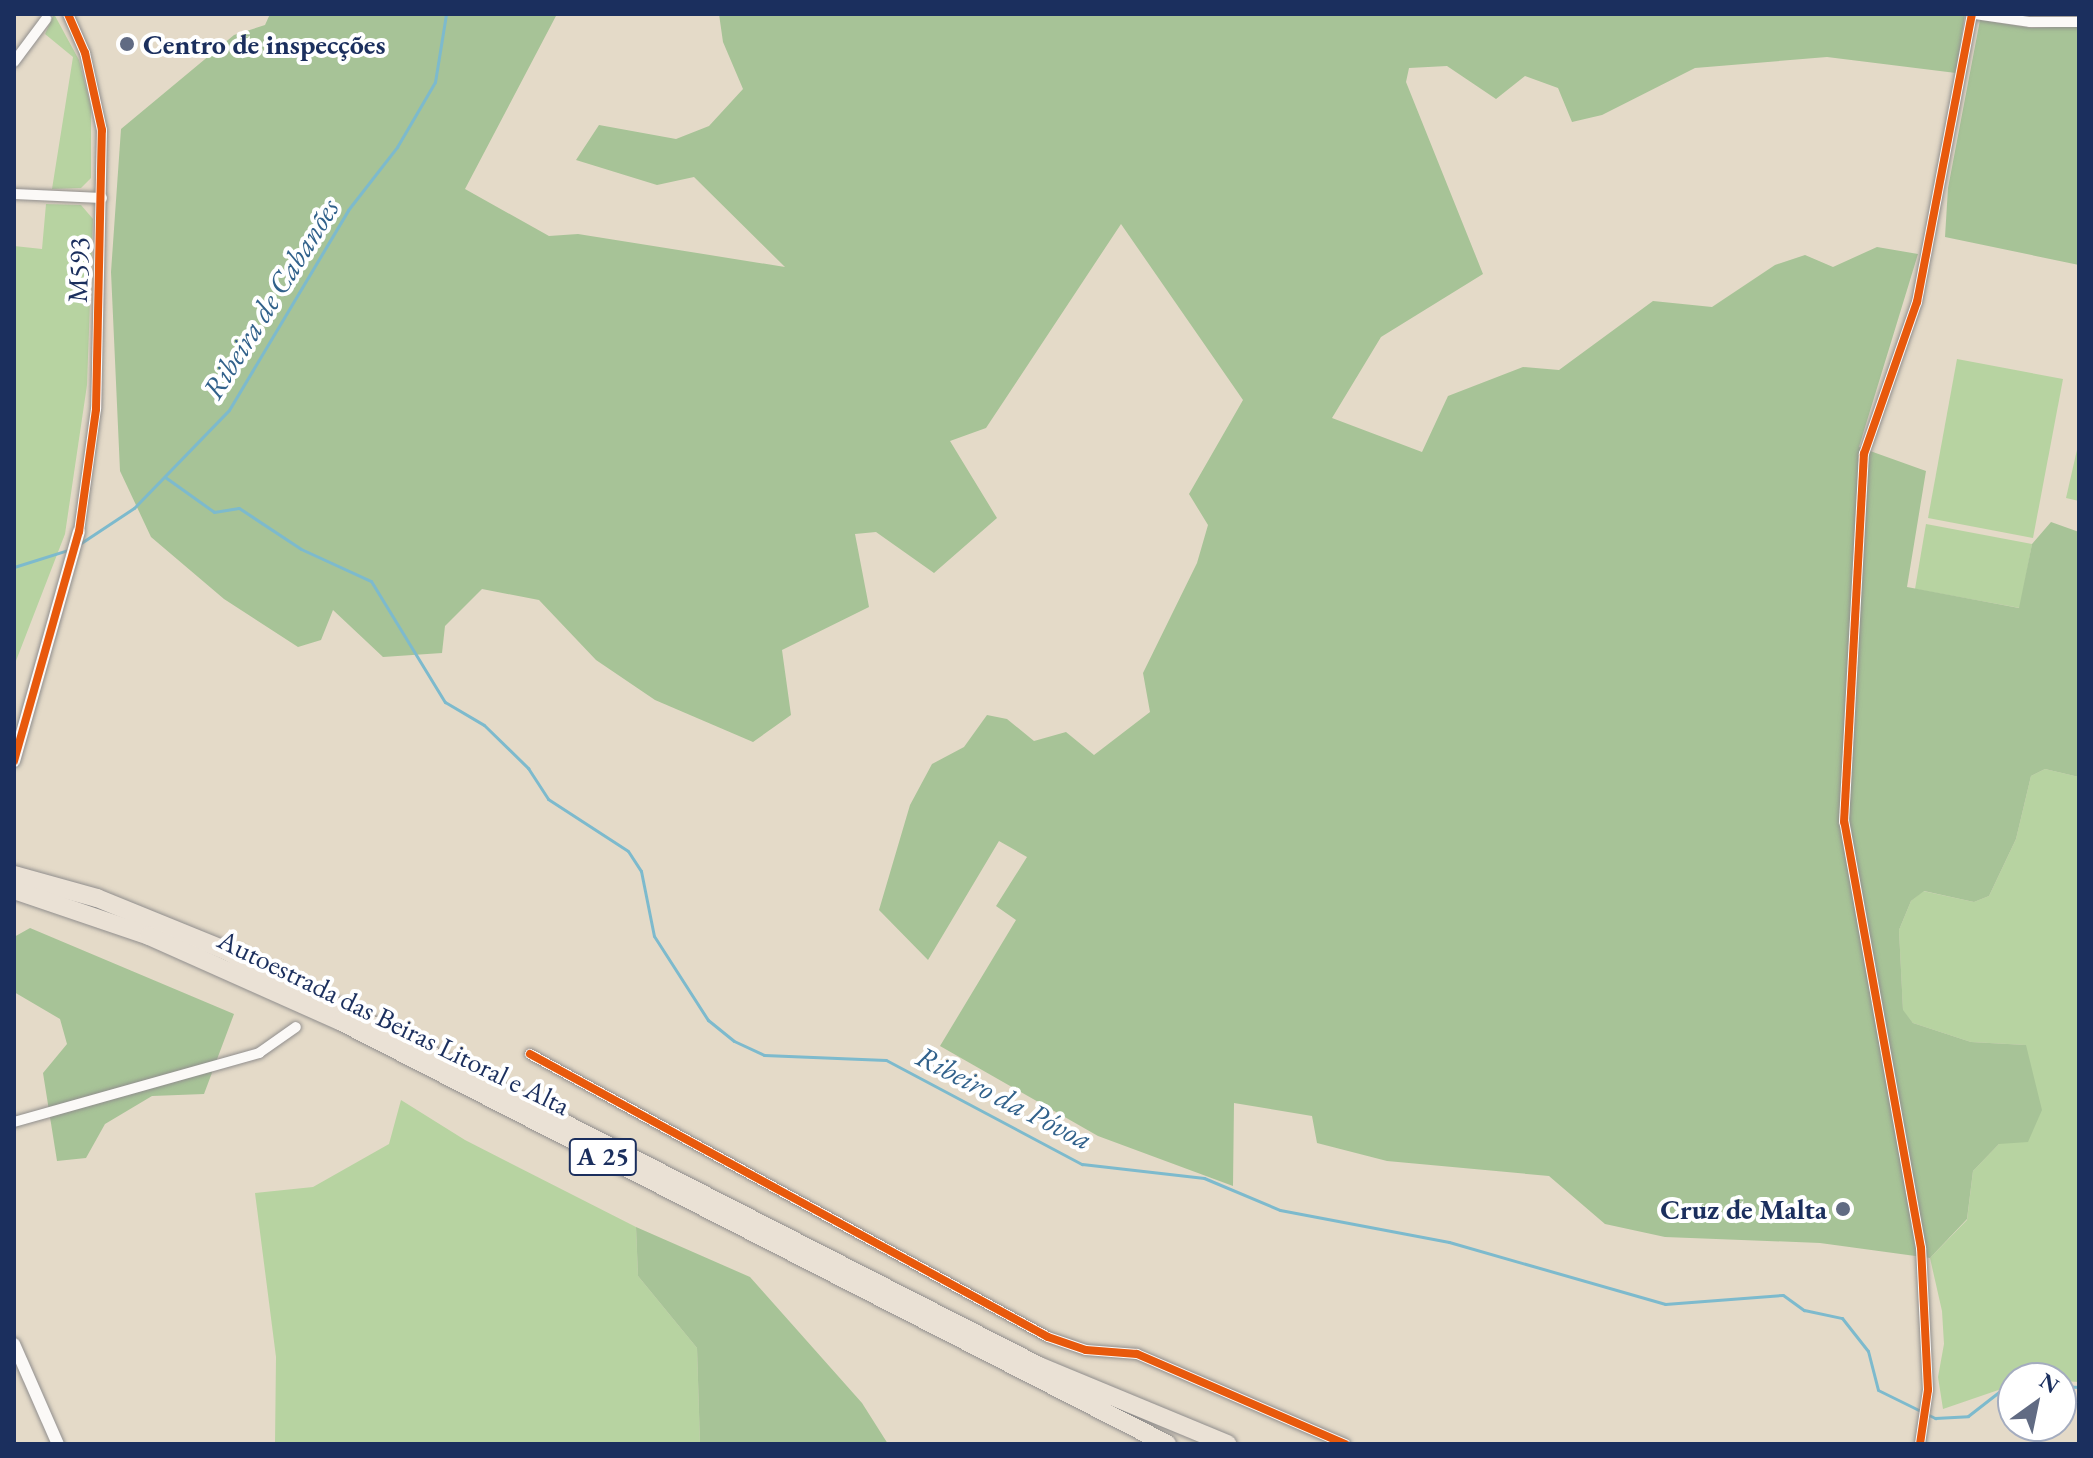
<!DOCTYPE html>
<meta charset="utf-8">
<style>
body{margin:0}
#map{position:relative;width:2093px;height:1458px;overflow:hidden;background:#e4dac8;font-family:"EB Garamond",serif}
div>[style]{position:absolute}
.green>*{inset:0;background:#b7d3a1}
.forest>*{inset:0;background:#a7c397}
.stream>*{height:3px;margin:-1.5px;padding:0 1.5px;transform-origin:1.5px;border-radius:1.5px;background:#7dbacd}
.roads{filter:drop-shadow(0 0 2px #908e8d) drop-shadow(0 0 2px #908e8d)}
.minor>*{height:10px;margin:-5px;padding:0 5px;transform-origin:5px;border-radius:5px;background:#fbf9f7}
.tertiary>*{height:12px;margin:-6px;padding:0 6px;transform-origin:6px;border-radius:6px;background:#fbf9f7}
.motorway>*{height:18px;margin:-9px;padding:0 9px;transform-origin:9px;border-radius:9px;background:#eae1d5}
.cycleway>*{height:8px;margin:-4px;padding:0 4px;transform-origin:4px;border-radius:4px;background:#e8590c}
.dots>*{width:22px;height:22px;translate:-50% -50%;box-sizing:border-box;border:4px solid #fff;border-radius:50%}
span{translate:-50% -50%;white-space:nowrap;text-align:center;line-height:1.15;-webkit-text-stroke:8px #fff;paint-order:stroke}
.shield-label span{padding:2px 6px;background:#fff;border:2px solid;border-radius:6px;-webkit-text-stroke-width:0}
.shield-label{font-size:26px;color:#1b2f5e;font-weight:700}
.poi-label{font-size:28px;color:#1b2f5e;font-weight:700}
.left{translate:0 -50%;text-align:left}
.right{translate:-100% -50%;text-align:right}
.street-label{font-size:28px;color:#1b2f5e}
.water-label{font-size:30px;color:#31618b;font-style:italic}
.frame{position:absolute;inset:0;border:16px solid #1b2f5e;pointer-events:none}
.north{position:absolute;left:1997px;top:1362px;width:80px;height:80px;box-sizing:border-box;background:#fff;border:2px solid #a4acbf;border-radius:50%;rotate:33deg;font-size:22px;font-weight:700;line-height:32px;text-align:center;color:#1b2f5e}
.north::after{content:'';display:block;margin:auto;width:28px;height:36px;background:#616b83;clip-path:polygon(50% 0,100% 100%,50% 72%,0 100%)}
</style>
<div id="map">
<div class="green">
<div style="clip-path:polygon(54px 14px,79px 60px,91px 107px,91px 178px,81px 188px,52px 189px,73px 57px,45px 34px)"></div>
<div style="clip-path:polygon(46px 204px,81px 205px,93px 219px,87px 385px,65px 534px,14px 666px,14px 246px,42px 249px)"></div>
<div style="clip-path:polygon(1957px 359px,2063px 379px,2033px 538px,1928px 518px)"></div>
<div style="clip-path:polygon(2079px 441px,2079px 501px,2066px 498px)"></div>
<div style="clip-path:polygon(1926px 524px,2032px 544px,2020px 608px,1915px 589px)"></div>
<div style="clip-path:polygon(2045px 769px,2079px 777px,2079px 1382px,2013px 1378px,2013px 1385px,1943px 1409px,1938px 1377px,1944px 1344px,1942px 1311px,1930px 1258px,1967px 1220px,1973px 1171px,1999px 1144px,2026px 1045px,1971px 1042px,1913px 1023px,1903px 1011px,1899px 930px,1911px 901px,1923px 891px,1974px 902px,1989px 896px,2016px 839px,2031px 776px)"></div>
<div style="clip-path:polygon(401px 1100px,465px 1140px,636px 1227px,638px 1276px,697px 1348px,700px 1444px,275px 1444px,276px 1357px,255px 1193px,313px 1187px,389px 1144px)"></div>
</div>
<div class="forest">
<div style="clip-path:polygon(270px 14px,557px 14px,465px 189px,549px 236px,578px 234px,785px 267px,694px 177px,657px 185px,576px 160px,599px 125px,676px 139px,709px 126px,743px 89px,723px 42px,719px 14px,1965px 14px,1956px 73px,1827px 57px,1695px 68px,1602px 115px,1572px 122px,1558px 88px,1525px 76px,1496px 99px,1447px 66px,1409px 68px,1406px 82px,1483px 274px,1381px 337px,1332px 418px,1422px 452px,1448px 396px,1523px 367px,1559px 370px,1653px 301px,1712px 307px,1775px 265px,1805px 255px,1833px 267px,1877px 247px,1918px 254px,1859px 447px,1926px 471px,1907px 587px,2019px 608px,2032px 544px,2051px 522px,2079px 532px,2079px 777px,2045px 769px,2031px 776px,2016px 839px,1989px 896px,1974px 902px,1924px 891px,1911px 901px,1899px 930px,1903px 1010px,1913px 1023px,1971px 1042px,2026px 1045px,2042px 1110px,2028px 1142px,1999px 1144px,1973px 1171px,1967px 1219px,1930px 1258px,1820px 1243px,1665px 1237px,1605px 1224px,1549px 1176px,1387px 1161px,1317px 1143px,1312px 1116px,1234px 1103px,1233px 1186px,1098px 1136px,940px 1046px,1016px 920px,996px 906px,1027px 857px,999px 841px,928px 960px,879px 910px,910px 805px,932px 764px,964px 747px,987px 715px,1007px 719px,1034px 741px,1066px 732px,1094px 755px,1150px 712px,1143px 673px,1197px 563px,1208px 525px,1189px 494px,1243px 400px,1121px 224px,986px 428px,950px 441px,997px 518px,934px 573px,876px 532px,855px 534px,869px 607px,782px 650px,791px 715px,753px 742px,655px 700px,596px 660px,539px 600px,482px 589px,445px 626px,442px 653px,383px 657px,333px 610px,321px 640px,298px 647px,224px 599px,151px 537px,120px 471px,111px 272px,121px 129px,234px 35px,265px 25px)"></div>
<div style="clip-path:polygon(1980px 20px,2032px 28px,2079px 26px,2079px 265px,1945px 237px,1948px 188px)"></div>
<div style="clip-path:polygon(30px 928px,234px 1014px,204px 1094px,152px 1096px,105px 1124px,86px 1158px,57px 1161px,43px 1073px,67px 1044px,60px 1019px,14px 992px,14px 937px)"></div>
<div style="clip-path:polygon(636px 1227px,750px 1277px,862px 1403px,888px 1444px,700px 1444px,697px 1348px,638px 1276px)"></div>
</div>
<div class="stream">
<div style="left:165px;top:477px;width:60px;rotate:35.5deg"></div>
<div style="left:214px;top:512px;width:25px;rotate:-9deg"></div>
<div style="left:239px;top:508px;width:74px;rotate:33.5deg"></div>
<div style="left:301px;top:549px;width:77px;rotate:24.6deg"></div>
<div style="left:371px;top:581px;width:142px;rotate:58.6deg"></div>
<div style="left:445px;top:702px;width:45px;rotate:30.5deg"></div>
<div style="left:484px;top:725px;width:62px;rotate:44.3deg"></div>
<div style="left:528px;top:768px;width:37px;rotate:57deg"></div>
<div style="left:548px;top:799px;width:95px;rotate:33deg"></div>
<div style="left:628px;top:851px;width:24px;rotate:57deg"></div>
<div style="left:641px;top:871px;width:66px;rotate:78.7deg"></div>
<div style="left:654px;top:936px;width:100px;rotate:57.3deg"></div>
<div style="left:708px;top:1020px;width:33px;rotate:39deg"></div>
<div style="left:734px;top:1041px;width:33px;rotate:25deg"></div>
<div style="left:764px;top:1055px;width:122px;rotate:2.3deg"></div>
<div style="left:886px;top:1060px;width:222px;rotate:28deg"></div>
<div style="left:1082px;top:1164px;width:123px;rotate:6.5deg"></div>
<div style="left:1204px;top:1178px;width:82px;rotate:22.8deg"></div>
<div style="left:1280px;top:1210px;width:172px;rotate:10.7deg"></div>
<div style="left:1449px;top:1242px;width:225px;rotate:16deg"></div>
<div style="left:1665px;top:1304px;width:118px;rotate:-4.4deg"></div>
<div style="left:1783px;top:1295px;width:26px;rotate:36deg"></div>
<div style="left:1804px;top:1310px;width:39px;rotate:12deg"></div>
<div style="left:1842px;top:1318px;width:42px;rotate:51.8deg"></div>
<div style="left:1868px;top:1351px;width:40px;rotate:75.6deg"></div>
<div style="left:1878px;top:1390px;width:64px;rotate:26.2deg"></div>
<div style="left:1935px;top:1418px;width:33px;rotate:-3deg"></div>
<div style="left:1968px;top:1416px;width:46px;rotate:-37.9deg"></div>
<div style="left:2004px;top:1388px;width:9px"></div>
<div style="left:78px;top:545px;width:67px;rotate:-33.5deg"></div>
<div style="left:134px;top:508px;width:136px;rotate:-45.9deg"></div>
<div style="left:229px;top:410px;width:233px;rotate:-59.2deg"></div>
<div style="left:348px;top:210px;width:80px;rotate:-52.1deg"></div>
<div style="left:397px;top:147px;width:75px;rotate:-59.7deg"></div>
<div style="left:435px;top:82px;width:69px;rotate:-80.8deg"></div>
<div style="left:14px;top:567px;width:57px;rotate:-17.5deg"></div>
<div style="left:2061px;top:1386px;width:18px;rotate:3deg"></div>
</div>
<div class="roads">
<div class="minor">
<div style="left:68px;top:14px;width:43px;rotate:66.4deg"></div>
<div style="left:85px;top:53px;width:79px;rotate:77.6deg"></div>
<div style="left:102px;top:130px;width:279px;rotate:91.2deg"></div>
<div style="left:96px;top:409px;width:124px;rotate:97.9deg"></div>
<div style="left:1975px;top:14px;width:56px;rotate:8.3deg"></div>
<div style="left:2030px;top:22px;width:49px"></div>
<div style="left:14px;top:62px;width:54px;rotate:-53.3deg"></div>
<div style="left:14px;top:194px;width:88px;rotate:2.6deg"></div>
<div style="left:530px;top:1054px;width:590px;rotate:28.65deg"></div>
<div style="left:1048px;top:1337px;width:40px;rotate:18.9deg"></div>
<div style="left:1086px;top:1350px;width:51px;rotate:4.5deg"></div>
<div style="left:1137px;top:1354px;width:227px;rotate:23.4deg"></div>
<div style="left:14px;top:1122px;width:255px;rotate:-15.7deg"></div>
<div style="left:259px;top:1053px;width:45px;rotate:-35.1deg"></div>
<div style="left:1920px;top:1444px;width:55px;rotate:-81.6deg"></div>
<div style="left:1928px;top:1390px;width:142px;rotate:-92.8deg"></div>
<div style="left:1921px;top:1248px;width:433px;rotate:-100.2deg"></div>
<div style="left:1844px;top:822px;width:369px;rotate:-86.9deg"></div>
<div style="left:1864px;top:454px;width:161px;rotate:-70.8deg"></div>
<div style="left:1917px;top:302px;width:293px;rotate:-79.2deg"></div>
</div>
<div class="tertiary">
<div style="left:14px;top:761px;width:238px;rotate:-74.2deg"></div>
<div style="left:14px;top:1344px;width:109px;rotate:66.3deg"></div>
</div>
<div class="motorway">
<div style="left:14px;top:875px;width:86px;rotate:15.5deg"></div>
<div style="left:97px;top:898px;width:140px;rotate:22.2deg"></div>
<div style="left:227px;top:951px;width:912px;rotate:27.07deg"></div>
<div style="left:1039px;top:1366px;width:204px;rotate:22.5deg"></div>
<div style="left:14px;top:890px;width:143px;rotate:18.8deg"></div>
<div style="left:149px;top:936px;width:209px;rotate:24deg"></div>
<div style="left:340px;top:1021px;width:929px;rotate:27.09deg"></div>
</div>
</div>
<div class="cycleway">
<div style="left:14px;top:761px;width:238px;rotate:-74.2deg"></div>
<div style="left:79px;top:532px;width:124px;rotate:-82.1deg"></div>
<div style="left:96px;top:409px;width:279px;rotate:-88.8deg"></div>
<div style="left:102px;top:130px;width:79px;rotate:-102.4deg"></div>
<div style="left:85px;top:53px;width:43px;rotate:-113.6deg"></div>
<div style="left:530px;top:1054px;width:590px;rotate:28.65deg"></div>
<div style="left:1048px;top:1337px;width:40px;rotate:18.9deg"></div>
<div style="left:1086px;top:1350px;width:51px;rotate:4.5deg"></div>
<div style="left:1137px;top:1354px;width:227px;rotate:23.4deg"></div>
<div style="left:1920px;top:1444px;width:55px;rotate:-81.6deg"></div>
<div style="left:1928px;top:1390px;width:142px;rotate:-92.8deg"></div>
<div style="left:1921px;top:1248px;width:433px;rotate:-100.2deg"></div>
<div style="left:1844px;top:822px;width:369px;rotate:-86.9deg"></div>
<div style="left:1864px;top:454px;width:161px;rotate:-70.8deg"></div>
<div style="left:1917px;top:302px;width:293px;rotate:-79.2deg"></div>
</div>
<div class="dots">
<div style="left:127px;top:44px;background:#616b83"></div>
<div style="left:1843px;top:1209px;background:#616b83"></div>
</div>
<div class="shield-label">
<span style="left:603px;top:1157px">A 25</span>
</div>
<div class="poi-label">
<span class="left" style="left:143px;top:44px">Centro de inspecções</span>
<span class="right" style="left:1827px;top:1209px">Cruz de Malta</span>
</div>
<div class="street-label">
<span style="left:78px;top:270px;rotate:-88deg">M593</span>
<span style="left:394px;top:1022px;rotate:26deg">Autoestrada das Beiras Litoral e Alta</span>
</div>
<div class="water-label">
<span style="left:271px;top:299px;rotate:-58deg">Ribeira de Cabanões</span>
<span style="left:1004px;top:1098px;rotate:27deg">Ribeiro da Póvoa</span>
</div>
<div class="frame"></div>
<div class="north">N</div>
</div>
